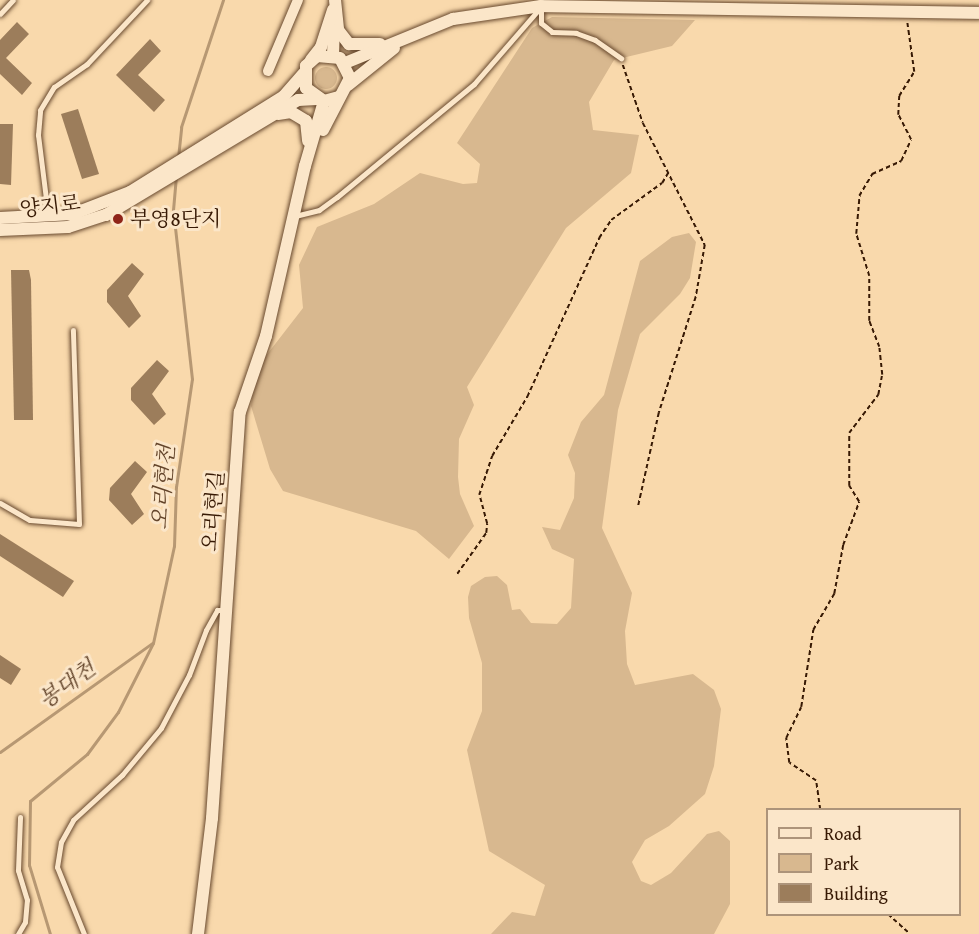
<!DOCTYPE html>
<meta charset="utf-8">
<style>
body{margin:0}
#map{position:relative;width:979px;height:934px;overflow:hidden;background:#f9d9ac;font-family:"Gentium Book Plus","Noto Serif KR",serif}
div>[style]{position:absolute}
.green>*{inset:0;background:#d8b88f}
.round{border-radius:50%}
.stream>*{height:3px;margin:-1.5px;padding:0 1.5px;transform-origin:1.5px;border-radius:1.5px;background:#b79873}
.building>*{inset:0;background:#9c7d5b}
.path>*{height:1.5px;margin-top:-0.75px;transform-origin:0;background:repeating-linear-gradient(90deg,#371904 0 4.5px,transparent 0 7.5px)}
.roads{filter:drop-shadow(0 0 2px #68492e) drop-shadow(0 0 2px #68492e)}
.service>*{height:5px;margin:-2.5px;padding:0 2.5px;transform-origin:2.5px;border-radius:2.5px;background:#fbe6c9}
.minor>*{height:10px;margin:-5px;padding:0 5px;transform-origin:5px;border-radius:5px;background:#fbe6c9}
.tertiary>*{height:12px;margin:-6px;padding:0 6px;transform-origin:6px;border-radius:6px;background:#fbe6c9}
.dots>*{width:16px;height:16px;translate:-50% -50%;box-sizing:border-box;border:3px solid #fbe6c9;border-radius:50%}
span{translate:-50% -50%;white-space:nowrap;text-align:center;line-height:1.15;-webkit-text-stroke:6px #fbe6c9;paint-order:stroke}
.street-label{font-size:21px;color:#371904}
.poi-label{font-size:21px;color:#371904}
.left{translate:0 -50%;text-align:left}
.water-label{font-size:22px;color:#64452b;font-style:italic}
.legend{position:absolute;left:766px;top:808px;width:195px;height:108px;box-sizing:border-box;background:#fbe6c9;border:2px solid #ad947a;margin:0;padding:8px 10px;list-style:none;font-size:18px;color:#371904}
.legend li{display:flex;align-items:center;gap:12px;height:30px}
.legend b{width:30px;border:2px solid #ad947a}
</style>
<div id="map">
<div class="green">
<div style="clip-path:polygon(552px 17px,695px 20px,672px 46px,614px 60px,589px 102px,593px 130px,639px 135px,631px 173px,566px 228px,467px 387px,474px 405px,459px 439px,458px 477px,460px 494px,474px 526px,449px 559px,416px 531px,283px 491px,270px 469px,251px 406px,255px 370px,303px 308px,299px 265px,317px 227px,374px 204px,420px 173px,463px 184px,477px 183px,480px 164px,457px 143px,532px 28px)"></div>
<div class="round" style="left:315px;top:67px;width:22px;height:22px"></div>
<div style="clip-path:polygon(689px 233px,696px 242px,690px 278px,680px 294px,640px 334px,618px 410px,602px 528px,632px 593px,625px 631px,627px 664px,635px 685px,693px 674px,714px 690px,721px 709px,714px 766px,705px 794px,669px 826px,645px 840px,632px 862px,641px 881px,651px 885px,671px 873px,707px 834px,719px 831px,730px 841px,730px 904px,714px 934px,491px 934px,512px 912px,535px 916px,545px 885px,489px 851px,467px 750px,482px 711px,482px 663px,469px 618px,468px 597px,471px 586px,485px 577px,497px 576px,507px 585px,512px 610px,520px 609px,531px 623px,557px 624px,571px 608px,574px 559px,552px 549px,542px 527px,560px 530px,574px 498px,575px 473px,568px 455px,581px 422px,604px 395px,640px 261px,672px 237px)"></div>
</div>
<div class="stream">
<div style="left:178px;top:158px;width:31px;rotate:-84deg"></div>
<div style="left:181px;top:127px;width:134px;rotate:-71.7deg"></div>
<div style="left:0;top:752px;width:187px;rotate:-35.6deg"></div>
<div style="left:50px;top:934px;width:72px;rotate:-106.9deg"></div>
<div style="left:29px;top:865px;width:64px;rotate:-89.1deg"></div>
<div style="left:30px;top:801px;width:74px;rotate:-39.5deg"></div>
<div style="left:87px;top:754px;width:52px;rotate:-53.6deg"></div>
<div style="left:118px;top:712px;width:77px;rotate:-63.1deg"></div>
<div style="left:153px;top:643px;width:99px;rotate:-77.8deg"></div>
<div style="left:174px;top:546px;width:59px;rotate:-88.1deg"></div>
<div style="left:176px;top:487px;width:109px;rotate:-81.6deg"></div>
<div style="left:192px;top:379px;width:170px;rotate:-96.4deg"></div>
<div style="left:173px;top:210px;width:33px;rotate:-85deg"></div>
</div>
<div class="building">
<div style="clip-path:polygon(17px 22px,29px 34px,6px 58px,32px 83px,22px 95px,0 74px,0 40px)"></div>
<div style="clip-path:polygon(150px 39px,161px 51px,138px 75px,165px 100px,154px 112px,116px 75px)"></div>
<div style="clip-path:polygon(78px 109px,99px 174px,82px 179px,61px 114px)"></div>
<div style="clip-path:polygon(0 124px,13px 124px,11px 185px,0 184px)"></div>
<div style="clip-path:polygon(132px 263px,144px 274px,128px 296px,141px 316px,129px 328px,107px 302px,107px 290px)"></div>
<div style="clip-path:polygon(11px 270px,29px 270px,31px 280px,33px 420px,14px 420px)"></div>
<div style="clip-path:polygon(157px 360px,169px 371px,152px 394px,166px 414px,154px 425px,131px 400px,131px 388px)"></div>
<div style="clip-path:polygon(135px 461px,147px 472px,131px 494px,144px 514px,132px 525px,109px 500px,110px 488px)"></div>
<div style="clip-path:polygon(0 534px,74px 581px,63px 597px,0 556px)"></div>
<div style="clip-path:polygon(0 655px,21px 669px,11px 685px,0 678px)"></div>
</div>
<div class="path">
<div style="left:623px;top:65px;width:61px;rotate:71deg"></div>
<div style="left:643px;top:123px;width:137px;rotate:63.1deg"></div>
<div style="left:705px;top:245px;width:53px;rotate:99.8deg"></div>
<div style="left:696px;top:297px;width:122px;rotate:107.7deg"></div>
<div style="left:659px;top:413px;width:97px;rotate:102.5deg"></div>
<div style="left:457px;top:574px;width:50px;rotate:-54.7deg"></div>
<div style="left:486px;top:533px;width:9px;rotate:-84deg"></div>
<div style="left:487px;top:524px;width:30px;rotate:-105deg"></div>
<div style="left:479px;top:495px;width:41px;rotate:-71.6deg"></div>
<div style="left:492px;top:456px;width:69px;rotate:-59.3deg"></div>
<div style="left:527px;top:397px;width:175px;rotate:-65.6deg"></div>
<div style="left:599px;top:238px;width:22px;rotate:-56deg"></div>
<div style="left:611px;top:220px;width:63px;rotate:-36deg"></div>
<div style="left:662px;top:183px;width:12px;rotate:-59deg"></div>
<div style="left:820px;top:810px;width:29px;rotate:-98deg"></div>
<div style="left:816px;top:781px;width:32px;rotate:-146deg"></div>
<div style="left:789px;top:763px;width:25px;rotate:-97deg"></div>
<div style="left:786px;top:738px;width:34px;rotate:-64deg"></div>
<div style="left:801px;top:707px;width:78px;rotate:-81.1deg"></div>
<div style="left:813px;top:630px;width:42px;rotate:-59.7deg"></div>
<div style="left:834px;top:594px;width:50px;rotate:-79.6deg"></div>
<div style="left:843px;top:545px;width:46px;rotate:-69.6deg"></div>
<div style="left:859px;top:502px;width:19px;rotate:-122deg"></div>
<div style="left:849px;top:486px;width:53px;rotate:-90deg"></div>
<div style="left:849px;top:433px;width:48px;rotate:-52.7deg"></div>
<div style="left:878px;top:395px;width:20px;rotate:-79deg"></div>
<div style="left:882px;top:375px;width:28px;rotate:-96deg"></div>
<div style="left:879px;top:347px;width:28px;rotate:-111deg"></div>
<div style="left:869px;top:321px;width:45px;rotate:-90deg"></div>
<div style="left:869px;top:276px;width:44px;rotate:-107.2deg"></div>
<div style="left:856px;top:234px;width:38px;rotate:-85deg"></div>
<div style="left:859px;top:196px;width:26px;rotate:-59deg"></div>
<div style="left:872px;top:174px;width:32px;rotate:-24deg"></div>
<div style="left:901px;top:161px;width:23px;rotate:-65deg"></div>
<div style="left:911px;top:140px;width:28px;rotate:-117deg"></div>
<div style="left:898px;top:115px;width:19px;rotate:-87deg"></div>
<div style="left:899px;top:96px;width:28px;rotate:-58deg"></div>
<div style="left:914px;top:72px;width:50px;rotate:-98deg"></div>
<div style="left:888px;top:914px;width:30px;rotate:42deg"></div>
</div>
<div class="roads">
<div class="service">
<div style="left:541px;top:6px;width:17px;rotate:90deg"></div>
<div style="left:541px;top:23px;width:14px;rotate:39deg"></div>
<div style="left:552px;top:32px;width:24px;rotate:2deg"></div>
<div style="left:576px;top:33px;width:20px;rotate:20deg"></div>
<div style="left:595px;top:40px;width:32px;rotate:35deg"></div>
<div style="left:0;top:14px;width:19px;rotate:-47deg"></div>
<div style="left:48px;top:215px;width:81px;rotate:-97.1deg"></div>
<div style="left:38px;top:135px;width:25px;rotate:-85deg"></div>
<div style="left:40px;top:110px;width:27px;rotate:-59deg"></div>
<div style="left:54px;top:87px;width:40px;rotate:-34.9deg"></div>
<div style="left:87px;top:64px;width:88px;rotate:-46.8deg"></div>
<div style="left:295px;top:216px;width:25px;rotate:-14deg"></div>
<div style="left:319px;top:210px;width:22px;rotate:-36deg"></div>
<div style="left:337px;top:197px;width:178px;rotate:-39.5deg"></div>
<div style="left:474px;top:84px;width:99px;rotate:-49.1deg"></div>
<div style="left:0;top:503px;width:34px;rotate:30deg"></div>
<div style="left:30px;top:520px;width:49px;rotate:4.7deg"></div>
<div style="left:79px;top:524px;width:194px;rotate:-91.8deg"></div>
<div style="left:18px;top:934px;width:14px;rotate:-60deg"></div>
<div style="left:25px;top:922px;width:22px;rotate:-85deg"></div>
<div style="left:27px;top:900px;width:31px;rotate:-107deg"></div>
<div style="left:18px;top:870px;width:53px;rotate:-87.8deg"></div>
<div style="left:84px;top:934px;width:72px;rotate:-111.9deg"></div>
<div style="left:57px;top:867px;width:25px;rotate:-81deg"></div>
<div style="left:61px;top:842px;width:25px;rotate:-61deg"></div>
<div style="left:73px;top:820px;width:67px;rotate:-42.6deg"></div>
<div style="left:122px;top:775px;width:61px;rotate:-50.3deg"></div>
<div style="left:161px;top:728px;width:60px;rotate:-62.2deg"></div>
<div style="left:189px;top:675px;width:48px;rotate:-69.3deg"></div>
<div style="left:206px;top:630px;width:23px;rotate:-61deg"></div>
<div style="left:217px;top:610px;width:7px"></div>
</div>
<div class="minor">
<div style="left:268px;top:71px;width:77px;rotate:-67.1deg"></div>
</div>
<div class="tertiary">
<div style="left:335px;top:0;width:30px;rotate:84deg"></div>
<div style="left:338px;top:30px;width:18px;rotate:52deg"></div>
<div style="left:349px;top:44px;width:31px"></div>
<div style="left:333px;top:55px;width:33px;rotate:-88deg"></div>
<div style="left:311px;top:60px;width:16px;rotate:-52deg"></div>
<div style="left:321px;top:47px;width:39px;rotate:-72deg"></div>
<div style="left:345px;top:63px;width:117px;rotate:-22.2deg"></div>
<div style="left:453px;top:19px;width:89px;rotate:-8.4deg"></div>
<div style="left:541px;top:6px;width:438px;rotate:0.9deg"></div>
<div style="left:348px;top:85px;width:59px;rotate:-38.8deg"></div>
<div style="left:278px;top:114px;width:13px;rotate:-9deg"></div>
<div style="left:291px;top:112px;width:17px;rotate:31deg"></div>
<div style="left:306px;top:121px;width:20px;rotate:84deg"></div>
<div style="left:323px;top:130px;width:59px;rotate:-62.6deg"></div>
<div style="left:350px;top:78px;width:22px;rotate:-117deg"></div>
<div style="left:340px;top:58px;width:23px;rotate:-175deg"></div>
<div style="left:317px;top:56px;width:15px;rotate:138deg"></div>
<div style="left:306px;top:66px;width:22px;rotate:90deg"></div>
<div style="left:306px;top:88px;width:22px;rotate:36deg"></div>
<div style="left:324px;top:101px;width:16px;rotate:-15deg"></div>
<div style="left:0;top:218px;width:73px;rotate:-3.1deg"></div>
<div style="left:73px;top:214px;width:61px;rotate:-21.1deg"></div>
<div style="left:130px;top:192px;width:181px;rotate:-31.9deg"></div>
<div style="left:284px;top:96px;width:30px;rotate:-49deg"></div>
<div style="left:0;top:230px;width:68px;rotate:-2.5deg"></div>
<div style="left:68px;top:227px;width:40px;rotate:-18deg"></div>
<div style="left:106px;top:215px;width:224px;rotate:-30.9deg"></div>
<div style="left:298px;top:100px;width:19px;rotate:-3deg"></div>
<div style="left:198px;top:934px;width:117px;rotate:-83.1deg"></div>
<div style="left:212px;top:818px;width:407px;rotate:-86.1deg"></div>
<div style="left:240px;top:412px;width:80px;rotate:-71.1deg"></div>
<div style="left:266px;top:336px;width:174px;rotate:-77.1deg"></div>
<div style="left:305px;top:166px;width:68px;rotate:-73.7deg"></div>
</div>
</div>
<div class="dots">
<div style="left:118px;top:219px;background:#8f2418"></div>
</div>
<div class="street-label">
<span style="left:50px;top:206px;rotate:-7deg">양지로</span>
<span style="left:213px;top:511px;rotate:-85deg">오리현길</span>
</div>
<div class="poi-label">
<span class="left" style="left:130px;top:219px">부영8단지</span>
</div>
<div class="water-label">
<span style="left:163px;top:487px;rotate:-85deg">오리현천</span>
<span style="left:67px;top:684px;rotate:-36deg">봉대천</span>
</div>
<ul class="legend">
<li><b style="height:8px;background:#fbe6c9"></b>Road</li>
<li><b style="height:16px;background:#d8b88f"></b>Park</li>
<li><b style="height:16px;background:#9c7d5b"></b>Building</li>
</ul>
</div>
